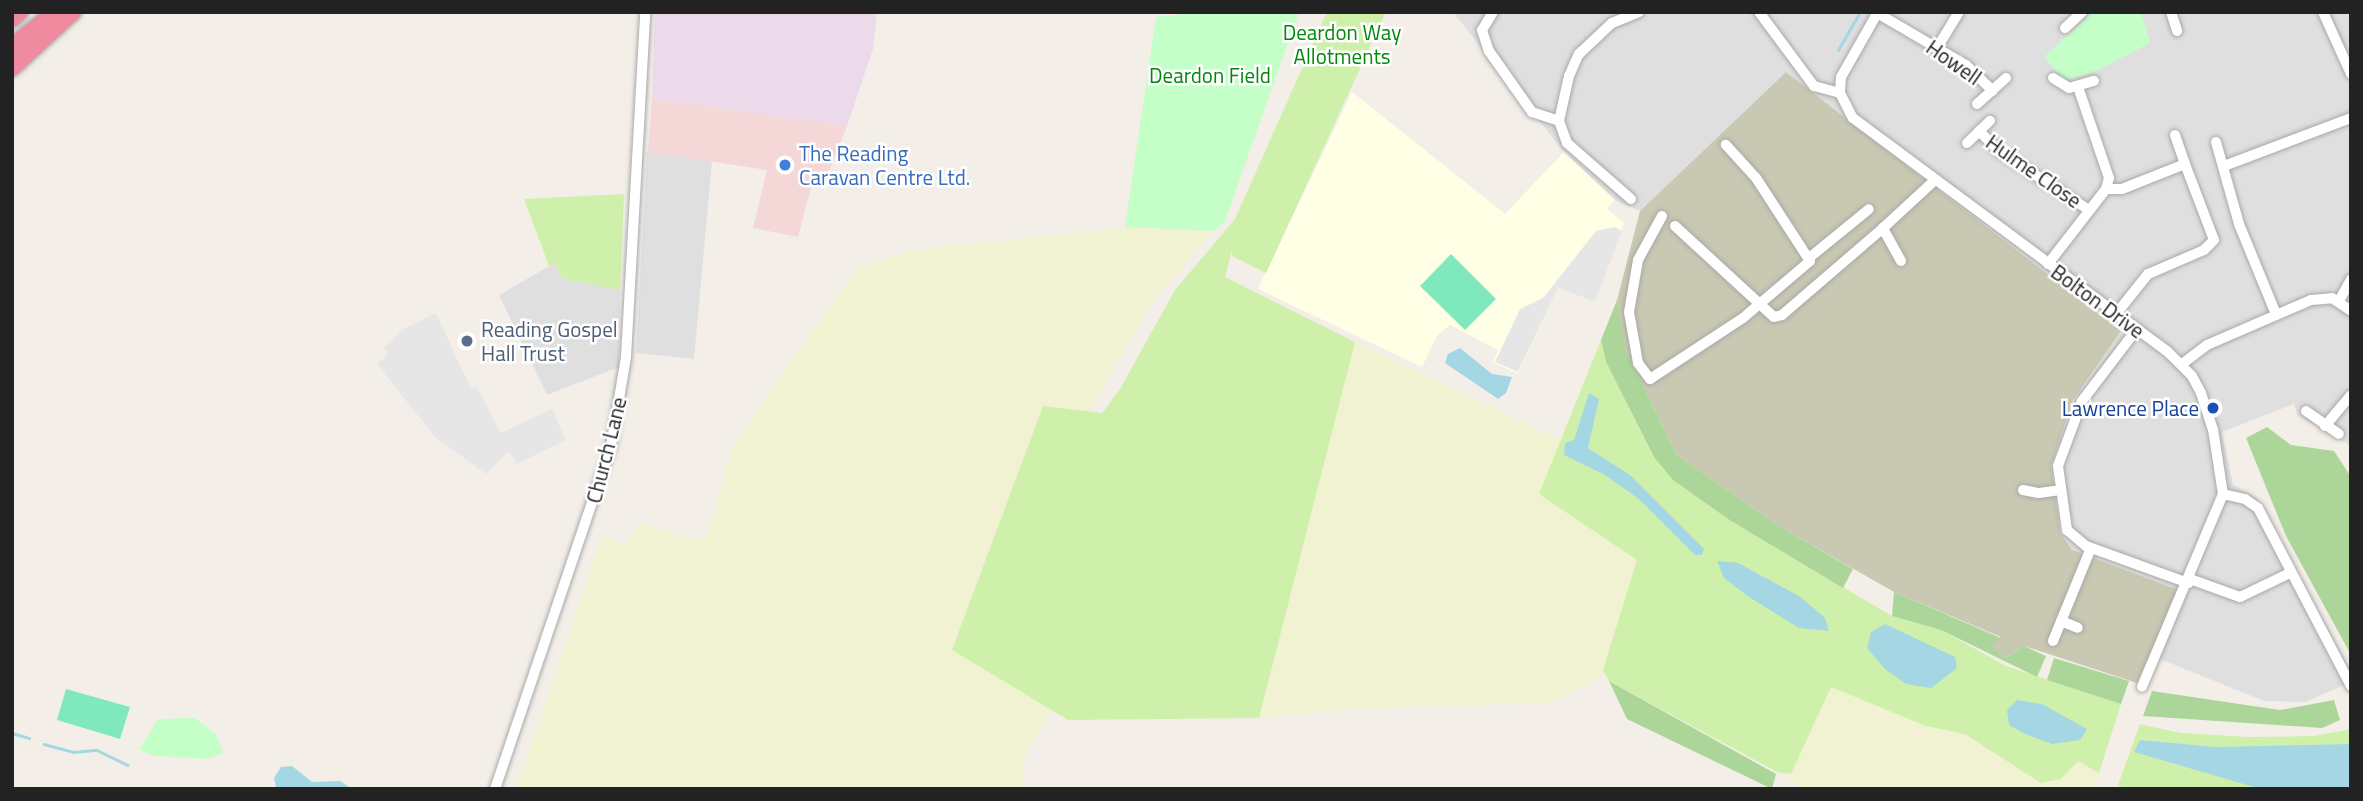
<!DOCTYPE html>
<style>
body{margin:0}
#map{position:relative;width:2363px;height:801px;overflow:hidden;background:#f3efe8;font-family:"Titillium Web",sans-serif}
div>[style]{position:absolute}
.residential>*{inset:0;background:#e0dfdf}
.commercial>*{inset:0;background:#f4d7d7}
.industrial>*{inset:0;background:#ecd9e9}
.education>*{inset:0;background:#ffffe5}
.construction>*{inset:0;background:#c9c8b2}
.farmland>*{inset:0;background:#f1f2d2}
.grass>*{inset:0;background:#cef0aa}
.forest>*{inset:0;background:#acd699}
.park>*{inset:0;background:#c3ffc7}
.pitch>*{inset:0;background:#80e8bf}
.parking>*{inset:0;background:#e6e6e6}
.water>*{inset:0;background:#a5d6e4}
.stream>*{height:2.5px;margin:-1.25px;padding:0 1.25px;transform-origin:1.25px;border-radius:1.25px;background:#a5d6e4}
.roads{filter:drop-shadow(0 0 2px #a9a9a9) drop-shadow(0 0 2px #a9a9a9)}
.minor>*{height:10px;margin:-5px;padding:0 5px;transform-origin:5px;border-radius:5px;background:#fff}
.highway>*{height:16px;margin:-8px;padding:0 8px;transform-origin:8px;border-radius:8px;background:#f08a9e}
.dots>*{width:19px;height:19px;translate:-50% -50%;box-sizing:border-box;border:4px solid #fff;border-radius:50%}
span{translate:-50% -50%;white-space:nowrap;text-align:center;line-height:1.15;-webkit-text-stroke:5px #fff;paint-order:stroke}
.park-label{font-size:21px;color:#02890b}
.street-label{font-size:21px;color:#222}
.shop-label{font-size:21px;color:#366cbe}
.left{translate:0 -50%;text-align:left}
.service-label{font-size:21px;color:#4e5e75}
.transit-label{font-size:21px;color:#164399}
.right{translate:-100% -50%;text-align:right}
.frame{position:absolute;inset:0;border:14px solid #222;pointer-events:none}
</style>
<div id="map">
<div class="residential">
<div style="clip-path:polygon(1453px 12px,2351px 12px,2351px 446px,2298px 416px,2294px 404px,2222px 432px,2233px 485px,2257px 498px,2351px 672px,2351px 682px,2305px 702px,2264px 701px,2150px 655px,2047px 636px,2050px 466px,2075px 398px,2121px 331px,1786px 72px,1640px 211px,1615px 200px,1564px 152px)"></div>
<div style="clip-path:polygon(647px 152px,712px 161px,694px 359px,636px 353px)"></div>
<div style="clip-path:polygon(555px 263px,563px 279px,620px 290px,619px 367px,547px 395px,499px 295px)"></div>
</div>
<div class="commercial">
<div style="clip-path:polygon(652px 99px,847px 126px,825px 182px,813px 180px,798px 237px,753px 228px,767px 170px,648px 152px)"></div>
</div>
<div class="industrial">
<div style="clip-path:polygon(655px 12px,877px 12px,873px 49px,847px 126px,652px 99px)"></div>
</div>
<div class="education">
<div style="clip-path:polygon(1352px 92px,1505px 214px,1564px 152px,1615px 200px,1607px 209px,1624px 223px,1595px 302px,1558px 288px,1518px 374px,1493px 362px,1498px 350px,1450px 325px,1437px 336px,1422px 367px,1258px 289px)"></div>
</div>
<div class="construction">
<div style="clip-path:polygon(1786px 72px,2121px 331px,2073px 400px,2051px 466px,2060px 533px,2072px 550px,2178px 590px,2137px 683px,2024px 646px,2006px 658px,1989px 646px,2001px 637px,1894px 592px,1782px 528px,1677px 455px,1626px 350px,1617px 300px,1640px 211px)"></div>
</div>
<div class="farmland">
<div style="clip-path:polygon(1132px 227px,1214px 231px,1153px 301px,1089px 411px,1043px 406px,952px 650px,1051px 708px,1021px 765px,1025px 789px,516px 789px,602px 535px,626px 546px,639px 523px,705px 542px,734px 443px,857px 268px,912px 250px)"></div>
<div style="clip-path:polygon(1355px 342px,1561px 440px,1540px 494px,1637px 560px,1603px 670px,1595px 682px,1550px 703px,1357px 708px,1259px 718px)"></div>
<div style="clip-path:polygon(1831px 686px,1926px 726px,1965px 734px,2041px 782px,2061px 779px,2078px 760px,2099px 773px,2094px 789px,1803px 789px,1788px 779px)"></div>
</div>
<div class="grass">
<div style="clip-path:polygon(1327px 12px,1386px 12px,1266px 273px,1232px 256px,1232px 250px,1225px 277px,1355px 342px,1259px 718px,1068px 720px,952px 650px,1043px 406px,1102px 413px,1120px 389px,1175px 290px,1235px 219px)"></div>
<div style="clip-path:polygon(624px 194px,620px 290px,563px 279px,555px 263px,549px 266px,524px 199px)"></div>
<div style="clip-path:polygon(1601px 340px,1606px 362px,1654px 457px,1731px 521px,1892px 616px,1941px 630px,2006px 666px,2121px 704px,2099px 773px,2078px 761px,2061px 779px,2041px 783px,1965px 734px,1926px 726px,1831px 687px,1791px 774px,1777px 772px,1609px 681px,1603px 670px,1637px 560px,1539px 494px)"></div>
<div style="clip-path:polygon(2140px 724px,2181px 733px,2248px 737px,2314px 736px,2351px 729px,2351px 789px,2124px 789px,2118px 785px)"></div>
</div>
<div class="forest">
<div style="clip-path:polygon(1617px 300px,1626px 350px,1677px 455px,1782px 528px,1853px 569px,1843px 588px,1731px 521px,1673px 480px,1654px 457px,1606px 362px,1601px 340px)"></div>
<div style="clip-path:polygon(2267px 427px,2291px 445px,2334px 451px,2351px 477px,2351px 655px,2286px 536px,2246px 438px)"></div>
<div style="clip-path:polygon(1894px 592px,2001px 638px,1990px 646px,2006px 658px,2024px 646px,2046px 656px,2037px 677px,1941px 630px,1892px 616px)"></div>
<div style="clip-path:polygon(2054px 658px,2129px 681px,2121px 704px,2047px 680px)"></div>
<div style="clip-path:polygon(1609px 681px,1776px 774px,1772px 789px,1627px 719px)"></div>
<div style="clip-path:polygon(2152px 691px,2280px 710px,2334px 700px,2340px 720px,2322px 728px,2143px 716px)"></div>
</div>
<div class="park">
<div style="clip-path:polygon(1201px 12px,1299px 12px,1225px 221px,1214px 231px,1125px 227px,1156px 17px)"></div>
<div style="clip-path:polygon(2093px 12px,2141px 12px,2150px 43px,2094px 72px,2064px 80px,2044px 57px)"></div>
<div style="clip-path:polygon(195px 718px,216px 734px,223px 753px,207px 759px,154px 756px,139px 750px,158px 719px)"></div>
</div>
<div class="pitch">
<div style="clip-path:polygon(1451px 254px,1496px 299px,1465px 330px,1420px 286px)"></div>
<div style="clip-path:polygon(66px 689px,130px 707px,120px 739px,57px 720px)"></div>
</div>
<div class="parking">
<div style="clip-path:polygon(1615px 227px,1622px 231px,1595px 302px,1558px 288px,1518px 372px,1495px 362px,1520px 309px,1543px 298px,1596px 231px)"></div>
<div style="clip-path:polygon(436px 313px,471px 389px,477px 387px,500px 433px,552px 409px,566px 440px,517px 464px,509px 451px,486px 474px,435px 437px,377px 364px,388px 354px,384px 348px,404px 329px)"></div>
</div>
<div class="water">
<div style="clip-path:polygon(1460px 348px,1492px 374px,1512px 377px,1506px 393px,1498px 399px,1445px 363px,1448px 354px)"></div>
<div style="clip-path:polygon(1589px 393px,1599px 399px,1588px 448px,1630px 475px,1704px 549px,1702px 555px,1695px 555px,1639px 499px,1605px 475px,1564px 455px,1565px 443px,1574px 440px)"></div>
<div style="clip-path:polygon(1717px 561px,1738px 563px,1799px 596px,1825px 618px,1829px 631px,1799px 628px,1749px 597px,1724px 578px)"></div>
<div style="clip-path:polygon(1885px 624px,1955px 657px,1957px 668px,1931px 688px,1906px 684px,1885px 669px,1867px 648px,1871px 632px)"></div>
<div style="clip-path:polygon(2017px 700px,2042px 704px,2087px 729px,2080px 740px,2052px 744px,2023px 733px,2009px 725px,2007px 710px)"></div>
<div style="clip-path:polygon(2140px 740px,2216px 747px,2351px 744px,2351px 789px,2261px 789px,2134px 752px)"></div>
<div style="clip-path:polygon(292px 766px,312px 782px,340px 781px,352px 789px,276px 787px,274px 778px,281px 767px)"></div>
</div>
<div class="stream">
<div style="left:1838px;top:50px;width:44px;rotate:-59.9deg"></div>
<div style="left:12px;top:733px;width:18px;rotate:16deg"></div>
<div style="left:44px;top:744px;width:30px;rotate:15deg"></div>
<div style="left:73px;top:752px;width:24px;rotate:-5deg"></div>
<div style="left:97px;top:750px;width:34px;rotate:26deg"></div>
</div>
<div class="roads">
<div class="minor">
<div style="left:1493px;top:12px;width:21px;rotate:121deg"></div>
<div style="left:1482px;top:30px;width:22px;rotate:72deg"></div>
<div style="left:1489px;top:51px;width:75px;rotate:54.8deg"></div>
<div style="left:1532px;top:112px;width:28px;rotate:18deg"></div>
<div style="left:1759px;top:12px;width:92px;rotate:53.4deg"></div>
<div style="left:1814px;top:86px;width:27px;rotate:15deg"></div>
<div style="left:1878px;top:12px;width:75px;rotate:119.6deg"></div>
<div style="left:1841px;top:77px;width:16px;rotate:94deg"></div>
<div style="left:1840px;top:93px;width:28px;rotate:63deg"></div>
<div style="left:1853px;top:118px;width:391px;rotate:36.6deg"></div>
<div style="left:2167px;top:351px;width:35px;rotate:45deg"></div>
<div style="left:2192px;top:376px;width:19px;rotate:62deg"></div>
<div style="left:2201px;top:393px;width:38px;rotate:72deg"></div>
<div style="left:2213px;top:429px;width:66px;rotate:81.3deg"></div>
<div style="left:2223px;top:494px;width:209px;rotate:112.8deg"></div>
<div style="left:2171px;top:12px;width:20px;rotate:72deg"></div>
<div style="left:2323px;top:12px;width:68px;rotate:65.7deg"></div>
<div style="left:1877px;top:13px;width:103px;rotate:30.3deg"></div>
<div style="left:1966px;top:65px;width:37px;rotate:44deg"></div>
<div style="left:2065px;top:28px;width:23px;rotate:-43deg"></div>
<div style="left:1937px;top:48px;width:42px;rotate:-58.6deg"></div>
<div style="left:2053px;top:78px;width:19px;rotate:32deg"></div>
<div style="left:2069px;top:88px;width:26px;rotate:-16deg"></div>
<div style="left:1977px;top:104px;width:39px;rotate:-42deg"></div>
<div style="left:1979px;top:131px;width:30px;rotate:45deg"></div>
<div style="left:2000px;top:152px;width:106px;rotate:33.1deg"></div>
<div style="left:2175px;top:135px;width:31px;rotate:71deg"></div>
<div style="left:2216px;top:142px;width:85px;rotate:74.3deg"></div>
<div style="left:2239px;top:224px;width:97px;rotate:67.7deg"></div>
<div style="left:1967px;top:143px;width:32px;rotate:-44deg"></div>
<div style="left:2224px;top:166px;width:136px;rotate:-20.7deg"></div>
<div style="left:2106px;top:189px;width:16px"></div>
<div style="left:2122px;top:189px;width:68px;rotate:-21.6deg"></div>
<div style="left:2185px;top:164px;width:81px;rotate:69.1deg"></div>
<div style="left:2214px;top:240px;width:14px;rotate:135deg"></div>
<div style="left:2204px;top:250px;width:61px;rotate:156.8deg"></div>
<div style="left:2148px;top:274px;width:51px;rotate:128.7deg"></div>
<div style="left:1631px;top:199px;width:85px;rotate:-138.8deg"></div>
<div style="left:1567px;top:143px;width:23px;rotate:-110deg"></div>
<div style="left:1559px;top:121px;width:46px;rotate:-77.5deg"></div>
<div style="left:1569px;top:76px;width:24px;rotate:-66deg"></div>
<div style="left:1579px;top:54px;width:45px;rotate:-43.2deg"></div>
<div style="left:1612px;top:23px;width:29px;rotate:-22deg"></div>
<div style="left:1662px;top:216px;width:50px;rotate:118.6deg"></div>
<div style="left:1638px;top:260px;width:53px;rotate:99.8deg"></div>
<div style="left:1629px;top:312px;width:52px;rotate:80deg"></div>
<div style="left:1638px;top:363px;width:20px;rotate:53deg"></div>
<div style="left:1650px;top:379px;width:111px;rotate:-33.3deg"></div>
<div style="left:1743px;top:318px;width:88px;rotate:-40.4deg"></div>
<div style="left:1810px;top:261px;width:99px;rotate:-123deg"></div>
<div style="left:1756px;top:178px;width:45px;rotate:-132.3deg"></div>
<div style="left:1675px;top:226px;width:134px;rotate:42.6deg"></div>
<div style="left:1774px;top:317px;width:8px;rotate:-14deg"></div>
<div style="left:1782px;top:315px;width:133px;rotate:-40.7deg"></div>
<div style="left:1809px;top:258px;width:77px;rotate:-39.2deg"></div>
<div style="left:1901px;top:261px;width:38px;rotate:-119deg"></div>
<div style="left:1883px;top:228px;width:71px;rotate:-42.7deg"></div>
<div style="left:2048px;top:264px;width:95px;rotate:-52.3deg"></div>
<div style="left:2106px;top:189px;width:11px;rotate:-75deg"></div>
<div style="left:2109px;top:178px;width:96px;rotate:-108.8deg"></div>
<div style="left:2339px;top:301px;width:25px;rotate:-61deg"></div>
<div style="left:2137px;top:329px;width:91px;rotate:127.4deg"></div>
<div style="left:2082px;top:401px;width:69px;rotate:110.3deg"></div>
<div style="left:2058px;top:466px;width:65px;rotate:82deg"></div>
<div style="left:2067px;top:530px;width:25px;rotate:40deg"></div>
<div style="left:2086px;top:546px;width:109px;rotate:19.9deg"></div>
<div style="left:2182px;top:364px;width:31px;rotate:-37deg"></div>
<div style="left:2207px;top:345px;width:113px;rotate:-23.4deg"></div>
<div style="left:2311px;top:300px;width:21px;rotate:-5deg"></div>
<div style="left:2332px;top:298px;width:23px;rotate:34deg"></div>
<div style="left:2306px;top:411px;width:40px;rotate:34.9deg"></div>
<div style="left:2325px;top:426px;width:40px;rotate:-50deg"></div>
<div style="left:2023px;top:490px;width:16px;rotate:11deg"></div>
<div style="left:2039px;top:493px;width:21px;rotate:-8deg"></div>
<div style="left:2223px;top:494px;width:23px;rotate:13deg"></div>
<div style="left:2245px;top:499px;width:16px;rotate:35deg"></div>
<div style="left:2258px;top:508px;width:201px;rotate:62.4deg"></div>
<div style="left:2190px;top:579px;width:53px;rotate:19.8deg"></div>
<div style="left:2240px;top:597px;width:53px;rotate:-25.6deg"></div>
<div style="left:2061px;top:621px;width:18px;rotate:22deg"></div>
<div style="left:2053px;top:641px;width:100px;rotate:-67.8deg"></div>
<div style="left:495px;top:789px;width:362px;rotate:-71.3deg"></div>
<div style="left:611px;top:446px;width:90px;rotate:-80.4deg"></div>
<div style="left:626px;top:357px;width:346px;rotate:-86.8deg"></div>
</div>
<div class="highway">
<div style="left:12px;top:19px;width:11px;rotate:-41deg"></div>
<div style="left:12px;top:46px;width:55px;rotate:-38.3deg"></div>
<div style="left:12px;top:68px;width:83px;rotate:-42.6deg"></div>
</div>
</div>
<div class="dots">
<div style="left:785px;top:165px;background:#3f7fe0"></div>
<div style="left:467px;top:341px;background:#5c6f8a"></div>
<div style="left:2213px;top:408px;background:#1a4fb4"></div>
</div>
<div class="park-label">
<span style="left:1342px;top:44px">Deardon Way<br>Allotments</span>
<span style="left:1210px;top:75px">Deardon Field</span>
</div>
<div class="street-label">
<span style="left:1954px;top:62px;rotate:35deg">Howell</span>
<span style="left:2034px;top:171px;rotate:35deg">Hulme Close</span>
<span style="left:2098px;top:301px;rotate:36deg">Bolton Drive</span>
<span style="left:606px;top:450px;rotate:-76deg">Church Lane</span>
</div>
<div class="shop-label">
<span class="left" style="left:799px;top:165px">The Reading<br>Caravan Centre Ltd.</span>
</div>
<div class="service-label">
<span class="left" style="left:481px;top:341px">Reading Gospel<br>Hall Trust</span>
</div>
<div class="transit-label">
<span class="right" style="left:2199px;top:408px">Lawrence Place</span>
</div>
<div class="frame"></div>
</div>
